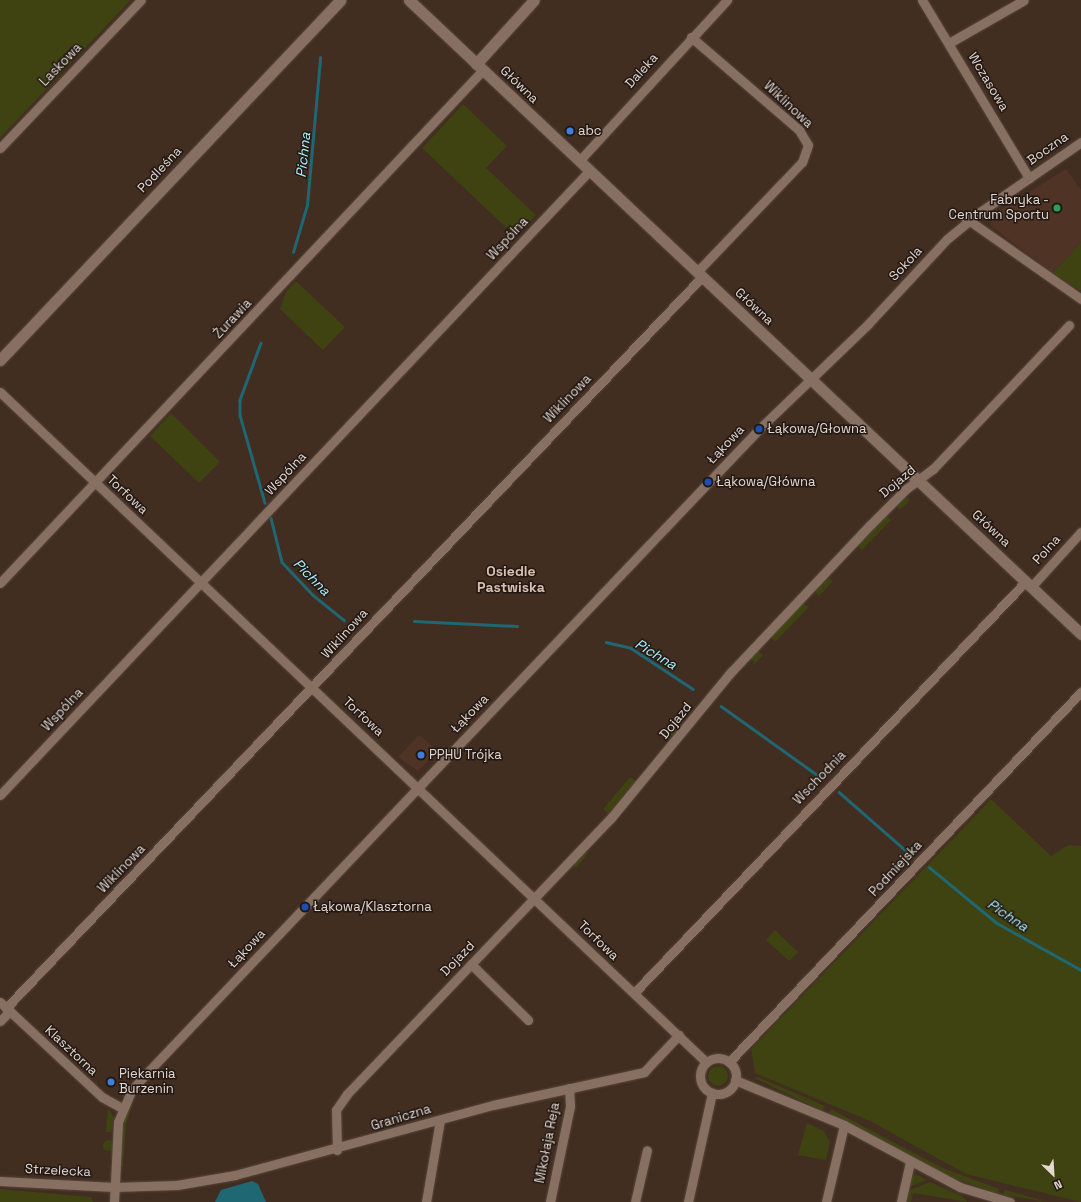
<!DOCTYPE html>
<meta charset="utf-8">
<style>
body{margin:0}
#map{position:relative;width:1081px;height:1202px;overflow:hidden;background:#422d21;font-family:"Space Grotesk",sans-serif}
div>[style]{position:absolute}
.built>*{inset:0;background:#4f3426}
.green>*{inset:0;background:#3e4311}
.round{border-radius:50%}
.water>*{inset:0;background:#206774}
.stream>*{height:2.5px;margin:-1.25px;padding:0 1.25px;transform-origin:1.25px;border-radius:1.25px;background:#206774}
.roads{filter:drop-shadow(0 0 1px #59483e) drop-shadow(0 0 1px #59483e)}
.minor>*{height:9px;margin:-4.5px;padding:0 4.5px;transform-origin:4.5px;border-radius:4.5px;background:#877062}
.minor>.ring{margin:-4.5px;padding:0;box-sizing:content-box;background:none;border:9px solid #877062;border-radius:50%}
.tertiary>*{height:11px;margin:-5.5px;padding:0 5.5px;transform-origin:5.5px;border-radius:5.5px;background:#877062}
.dots>*{width:11px;height:11px;translate:-50% -50%;box-sizing:border-box;border:2px solid #211813;border-radius:50%}
span{translate:-50% -50%;white-space:nowrap;text-align:center;line-height:1.15;-webkit-text-stroke:3px #211813;paint-order:stroke}
.street-label{font-size:13px;color:#e5d8d1}
.poi-label{font-size:13px;color:#e5d8d1}
.left{translate:0 -50%;text-align:left}
.right{translate:-100% -50%;text-align:right}
.water-label{font-size:14px;color:#abf0fe;font-style:italic}
.neighbourhood-label{font-size:14px;color:#d9bfb0;font-weight:700}
.north{position:absolute;left:1033px;top:1154px;width:40px;height:40px;-webkit-text-stroke:3px #211813;paint-order:stroke;rotate:155deg;font-size:11px;font-weight:700;line-height:16px;text-align:center;color:#e5d8d1}
.north::after{content:'';display:block;margin:auto;width:14px;height:18px;background:#e5d8d1;clip-path:polygon(50% 0,100% 100%,50% 72%,0 100%)}
</style>
<div id="map">
<div class="built">
<div style="clip-path:polygon(1066px 169px,1081px 190px,1081px 242px,1053px 273px,991px 226px,991px 216px)"></div>
<div style="clip-path:polygon(419px 735px,438px 751px,418px 771px,398px 757px)"></div>
</div>
<div class="green">
<div style="clip-path:polygon(0 0,131px 0,0 138px)"></div>
<div style="clip-path:polygon(463px 104px,507px 146px,486px 168px,536px 215px,516px 237px,422px 148px)"></div>
<div style="clip-path:polygon(1081px 242px,1081px 290px,1079px 290px,1053px 273px)"></div>
<div style="clip-path:polygon(296px 281px,345px 327px,323px 350px,280px 309px,286px 292px)"></div>
<div style="clip-path:polygon(171px 413px,220px 462px,199px 483px,150px 436px)"></div>
<div style="clip-path:polygon(905px 495px,910px 500px,900px 510px,896px 505px)"></div>
<div style="clip-path:polygon(886px 515px,891px 520px,862px 550px,857px 545px)"></div>
<div style="clip-path:polygon(827px 576px,833px 581px,819px 596px,814px 590px)"></div>
<div style="clip-path:polygon(802px 602px,809px 607px,775px 642px,770px 636px)"></div>
<div style="clip-path:polygon(757px 650px,763px 655px,755px 664px,750px 658px)"></div>
<div style="clip-path:polygon(676px 723px,681px 727px,673px 737px,668px 733px)"></div>
<div style="clip-path:polygon(630px 777px,636px 781px,608px 813px,603px 809px)"></div>
<div style="clip-path:polygon(991px 799px,1051px 856px,1068px 845px,1081px 846px,1081px 1202px,966px 1174px,870px 1121px,755px 1073px,751px 1049px)"></div>
<div style="clip-path:polygon(584px 852px,589px 852px,576px 868px,573px 864px)"></div>
<div style="clip-path:polygon(775px 930px,798px 952px,789px 961px,766px 940px)"></div>
<div class="round" style="left:708px;top:1066px;width:20px;height:20px"></div>
<div style="clip-path:polygon(758px 1077px,825px 1106px,823px 1111px,754px 1078px)"></div>
<div style="clip-path:polygon(130px 1105px,132px 1106px,126px 1124px,123px 1166px,120px 1166px,122px 1129px)"></div>
<div style="clip-path:polygon(108px 1108px,114px 1117px,111px 1132px,106px 1132px)"></div>
<div style="clip-path:polygon(831px 1109px,943px 1168px,999px 1189px,998px 1194px,946px 1175px,829px 1113px)"></div>
<div style="clip-path:polygon(807px 1123px,824px 1131px,830px 1142px,826px 1160px,798px 1155px)"></div>
<div class="round" style="left:102.5px;top:1139.5px;width:11px;height:11px"></div>
<div style="clip-path:polygon(916px 1174px,927px 1180px,909px 1187px,912px 1177px)"></div>
<div style="clip-path:polygon(930px 1182px,962px 1196px,967px 1202px,913px 1193px,911px 1202px,908px 1202px,910px 1190px)"></div>
<div style="clip-path:polygon(0 1189px,91px 1197px,93px 1202px,0 1202px)"></div>
<div style="clip-path:polygon(1005px 1190px,1048px 1202px,1003px 1195px)"></div>
</div>
<div class="water">
<div style="clip-path:polygon(252px 1181px,258px 1184px,266px 1202px,215px 1202px,221px 1190px)"></div>
</div>
<div class="stream">
<div style="left:293px;top:252px;width:49px;rotate:-73.4deg"></div>
<div style="left:307px;top:205px;width:148px;rotate:-84.9deg"></div>
<div style="left:261px;top:343px;width:61px;rotate:110.2deg"></div>
<div style="left:240px;top:400px;width:15px;rotate:90deg"></div>
<div style="left:240px;top:415px;width:91px;rotate:74.1deg"></div>
<div style="left:271px;top:518px;width:45px;rotate:76deg"></div>
<div style="left:282px;top:562px;width:45px;rotate:46.8deg"></div>
<div style="left:313px;top:595px;width:40px;rotate:39deg"></div>
<div style="left:414px;top:621px;width:103px;rotate:2.8deg"></div>
<div style="left:606px;top:642px;width:26px;rotate:13deg"></div>
<div style="left:631px;top:648px;width:74px;rotate:33.5deg"></div>
<div style="left:721px;top:706px;width:125px;rotate:35.6deg"></div>
<div style="left:839px;top:792px;width:97px;rotate:41.2deg"></div>
<div style="left:929px;top:867px;width:88px;rotate:39.5deg"></div>
<div style="left:997px;top:923px;width:96px;rotate:29.2deg"></div>
</div>
<div class="roads">
<div class="minor">
<div style="left:922px;top:0;width:208px;rotate:59deg"></div>
<div style="left:691px;top:37px;width:143px;rotate:40.7deg"></div>
<div style="left:799px;top:130px;width:17px;rotate:59deg"></div>
<div style="left:808px;top:145px;width:18px;rotate:109deg"></div>
<div style="left:802px;top:162px;width:152px;rotate:133.7deg"></div>
<div style="left:949px;top:43px;width:86px;rotate:-29.8deg"></div>
<div style="left:0;top:148px;width:204px;rotate:-46.4deg"></div>
<div style="left:579px;top:161px;width:219px;rotate:-47.4deg"></div>
<div style="left:964px;top:217px;width:143px;rotate:35deg"></div>
<div style="left:0;top:392px;width:973px;rotate:43.5deg"></div>
<div style="left:0;top:583px;width:705px;rotate:-46.73deg"></div>
<div style="left:1032px;top:586px;width:73px;rotate:-47.8deg"></div>
<div style="left:0;top:795px;width:858px;rotate:-46.65deg"></div>
<div style="left:471px;top:964px;width:80px;rotate:44.5deg"></div>
<div style="left:634px;top:993px;width:569px;rotate:-46.42deg"></div>
<div style="left:0;top:1002px;width:139px;rotate:43deg"></div>
<div style="left:102px;top:1097px;width:23px;rotate:29deg"></div>
<div style="left:6px;top:1008px;width:1009px;rotate:-46.41deg"></div>
<div style="left:0;top:1021px;width:14px;rotate:-45deg"></div>
<div class="ring" style="left:700px;top:1058px;width:27px;height:27px"></div>
<div style="left:729px;top:1062px;width:511px;rotate:-46.43deg"></div>
<div style="left:735px;top:1080px;width:118px;rotate:22.4deg"></div>
<div style="left:844px;top:1125px;width:132px;rotate:28.1deg"></div>
<div style="left:960px;top:1187px;width:52px;rotate:16.7deg"></div>
<div style="left:337px;top:1150px;width:40px;rotate:-91.4deg"></div>
<div style="left:336px;top:1110px;width:19px;rotate:-55deg"></div>
<div style="left:347px;top:1094px;width:382px;rotate:-46.3deg"></div>
<div style="left:611px;top:818px;width:189px;rotate:-50.6deg"></div>
<div style="left:731px;top:672px;width:202px;rotate:-46.6deg"></div>
<div style="left:870px;top:525px;width:51px;rotate:-45deg"></div>
<div style="left:906px;top:489px;width:34px;rotate:-37deg"></div>
<div style="left:933px;top:469px;width:198px;rotate:-46.6deg"></div>
<div style="left:0;top:1181px;width:114px;rotate:3deg"></div>
<div style="left:114px;top:1187px;width:63px;rotate:-1.8deg"></div>
<div style="left:177px;top:1185px;width:59px;rotate:-9.8deg"></div>
<div style="left:235px;top:1175px;width:267px;rotate:-15.2deg"></div>
<div style="left:493px;top:1105px;width:155px;rotate:-12.3deg"></div>
<div style="left:644px;top:1072px;width:51px;rotate:-46.6deg"></div>
<div style="left:114px;top:1202px;width:80px;rotate:-87.1deg"></div>
<div style="left:118px;top:1122px;width:34px;rotate:-67deg"></div>
<div style="left:131px;top:1091px;width:20px;rotate:-49deg"></div>
<div style="left:144px;top:1076px;width:893px;rotate:-46.45deg"></div>
<div style="left:759px;top:429px;width:151px;rotate:-43.9deg"></div>
<div style="left:868px;top:324px;width:116px;rotate:-47.1deg"></div>
<div style="left:947px;top:239px;width:43px;rotate:-39.3deg"></div>
<div style="left:980px;top:212px;width:123px;rotate:-34.7deg"></div>
<div style="left:426px;top:1202px;width:83px;rotate:-80.3deg"></div>
<div style="left:550px;top:1202px;width:98px;rotate:-78.2deg"></div>
<div style="left:570px;top:1106px;width:18px;rotate:-93deg"></div>
<div style="left:635px;top:1202px;width:53px;rotate:-77deg"></div>
<div style="left:688px;top:1202px;width:112px;rotate:-77.6deg"></div>
<div style="left:826px;top:1202px;width:79px;rotate:-76.8deg"></div>
<div style="left:901px;top:1202px;width:41px;rotate:-77.3deg"></div>
</div>
<div class="tertiary">
<div style="left:409px;top:0;width:924px;rotate:43.33deg"></div>
<div style="left:476px;top:64px;width:86px;rotate:-47.8deg"></div>
<div style="left:0;top:360px;width:495px;rotate:-46.6deg"></div>
</div>
</div>
<div class="dots">
<div style="left:570px;top:131px;background:#3f7fe0"></div>
<div style="left:1057px;top:208px;background:#2e9e5b"></div>
<div style="left:759px;top:429px;background:#1a4fb4"></div>
<div style="left:708px;top:482px;background:#1a4fb4"></div>
<div style="left:421px;top:755px;background:#3f7fe0"></div>
<div style="left:305px;top:907px;background:#1a4fb4"></div>
<div style="left:111px;top:1082px;background:#3f7fe0"></div>
</div>
<div class="street-label">
<span style="left:61px;top:65px;rotate:-46deg">Laskowa</span>
<span style="left:642px;top:71px;rotate:-48deg">Daleka</span>
<span style="left:988px;top:82px;rotate:59deg">Wczasowa</span>
<span style="left:519px;top:85px;rotate:44deg">Główna</span>
<span style="left:788px;top:105px;rotate:43deg">Wiklinowa</span>
<span style="left:1048px;top:149px;rotate:-35deg">Boczna</span>
<span style="left:160px;top:170px;rotate:-47deg">Podleśna</span>
<span style="left:508px;top:239px;rotate:-47deg">Wspólna</span>
<span style="left:906px;top:264px;rotate:-47deg">Sokola</span>
<span style="left:754px;top:307px;rotate:43deg">Główna</span>
<span style="left:233px;top:319px;rotate:-47deg">Żurawia</span>
<span style="left:568px;top:399px;rotate:-46deg">Wiklinowa</span>
<span style="left:726px;top:445px;rotate:-47deg">Łąkowa</span>
<span style="left:286px;top:474px;rotate:-47deg">Wspólna</span>
<span style="left:898px;top:482px;rotate:-40deg">Dojazd</span>
<span style="left:127px;top:495px;rotate:43deg">Torfowa</span>
<span style="left:991px;top:529px;rotate:43deg">Główna</span>
<span style="left:1047px;top:550px;rotate:-48deg">Polna</span>
<span style="left:345px;top:634px;rotate:-48deg">Wiklinowa</span>
<span style="left:63px;top:710px;rotate:-47deg">Wspólna</span>
<span style="left:470px;top:714px;rotate:-46deg">Łąkowa</span>
<span style="left:363px;top:717px;rotate:43deg">Torfowa</span>
<span style="left:676px;top:721px;rotate:-51deg">Dojazd</span>
<span style="left:820px;top:778px;rotate:-46deg">Wschodnia</span>
<span style="left:122px;top:869px;rotate:-46deg">Wiklinowa</span>
<span style="left:896px;top:869px;rotate:-47deg">Podmiejska</span>
<span style="left:598px;top:941px;rotate:44deg">Torfowa</span>
<span style="left:247px;top:949px;rotate:-47deg">Łąkowa</span>
<span style="left:458px;top:959px;rotate:-46deg">Dojazd</span>
<span style="left:71px;top:1051px;rotate:43deg">Klasztorna</span>
<span style="left:401px;top:1118px;rotate:-17deg">Graniczna</span>
<span style="left:548px;top:1143px;rotate:-79deg">Mikołaja Reja</span>
<span style="left:58px;top:1171px;rotate:3deg">Strzelecka</span>
</div>
<div class="poi-label">
<span class="left" style="left:578px;top:131px">abc</span>
<span class="right" style="left:1049px;top:208px">Fabryka -<br>Centrum Sportu</span>
<span class="left" style="left:767px;top:429px">Łąkowa/Głowna</span>
<span class="left" style="left:716px;top:482px">Łąkowa/Główna</span>
<span class="left" style="left:429px;top:755px">PPHU Trójka</span>
<span class="left" style="left:313px;top:907px">Łąkowa/Klasztorna</span>
<span class="left" style="left:119px;top:1082px">Piekarnia<br>Burzenin</span>
</div>
<div class="water-label">
<span style="left:303px;top:155px;rotate:-84deg">Pichna</span>
<span style="left:312px;top:577px;rotate:45deg">Pichna</span>
<span style="left:656px;top:654px;rotate:31deg">Pichna</span>
<span style="left:1008px;top:915px;rotate:34deg">Pichna</span>
</div>
<div class="neighbourhood-label">
<span style="left:511px;top:579px">Osiedle<br>Pastwiska</span>
</div>
<div class="north">N</div>
</div>
